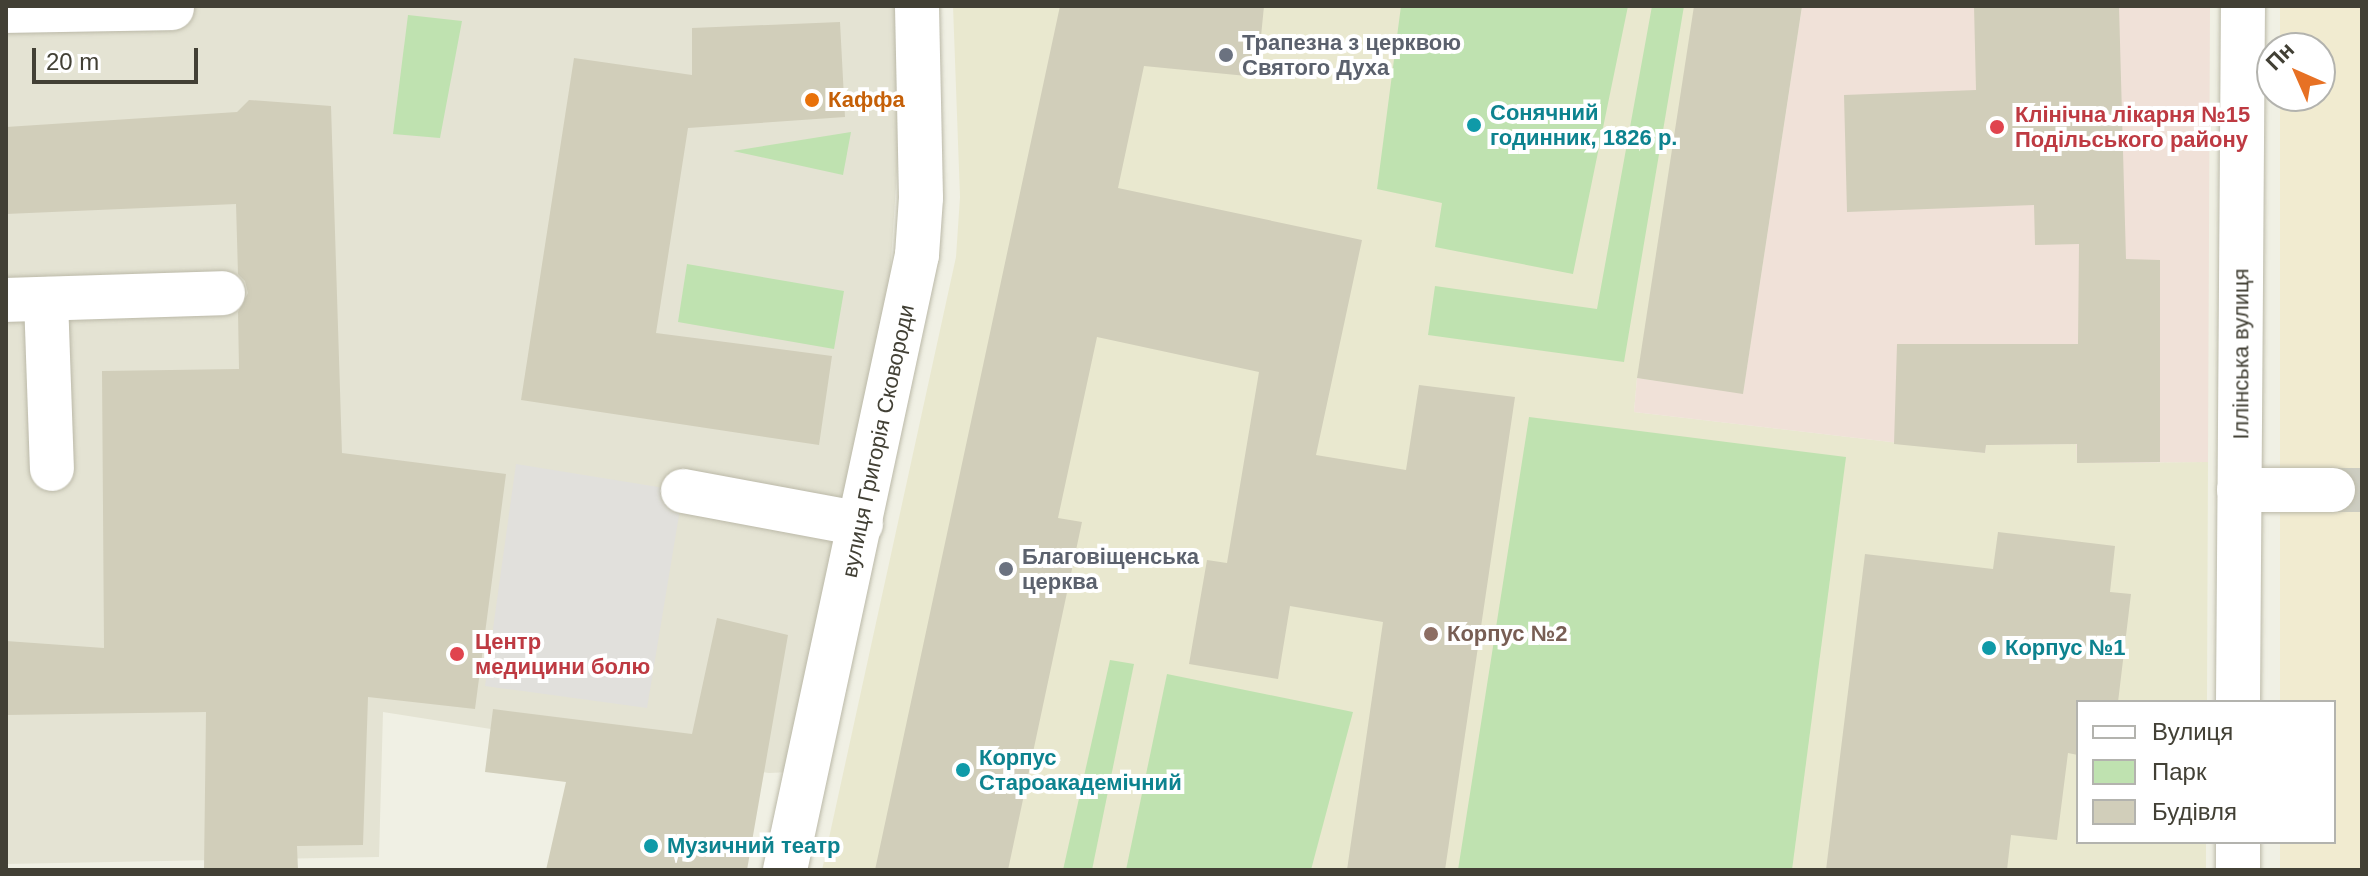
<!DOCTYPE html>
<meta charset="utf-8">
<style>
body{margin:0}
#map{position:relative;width:2368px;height:876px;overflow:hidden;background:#f0f0e4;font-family:Arial,sans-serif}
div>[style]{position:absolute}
.residential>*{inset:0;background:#e4e3d3}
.commercial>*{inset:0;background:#f1ebd0}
.education>*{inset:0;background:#e9e8cf}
.medical>*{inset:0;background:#f0e1d8}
.green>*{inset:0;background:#bfe2b0}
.parking>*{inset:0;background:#e1e0dc}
.building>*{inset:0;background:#d1ceba}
.minor-tunnel>*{height:44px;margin-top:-22px;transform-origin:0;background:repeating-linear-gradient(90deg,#cdcdc1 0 44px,transparent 0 66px)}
.roads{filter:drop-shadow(0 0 2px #bbb9a8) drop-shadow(0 0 2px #bbb9a8)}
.minor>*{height:44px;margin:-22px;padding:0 22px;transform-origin:22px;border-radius:22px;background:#fff}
.dots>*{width:22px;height:22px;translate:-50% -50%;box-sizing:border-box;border:4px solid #fff;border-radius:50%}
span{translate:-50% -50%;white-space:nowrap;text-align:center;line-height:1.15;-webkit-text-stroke:8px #fff;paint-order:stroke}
.worship-label{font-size:22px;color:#5b616d;font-weight:700}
.left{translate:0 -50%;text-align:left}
.food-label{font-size:22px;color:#c56008;font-weight:700}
.culture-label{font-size:22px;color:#0d838f;font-weight:700}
.health-label{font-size:22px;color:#be3a42;font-weight:700}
.street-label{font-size:22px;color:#424035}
.education-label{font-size:22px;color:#785e54;font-weight:700}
.frame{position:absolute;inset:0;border:8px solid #424035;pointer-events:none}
.legend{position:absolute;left:2076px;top:700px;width:260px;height:144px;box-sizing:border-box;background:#fff;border:2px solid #b3b3ae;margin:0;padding:10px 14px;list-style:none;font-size:24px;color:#424035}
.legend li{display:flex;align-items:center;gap:16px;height:40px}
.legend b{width:40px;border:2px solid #b3b3ae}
.north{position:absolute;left:2256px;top:32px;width:80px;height:80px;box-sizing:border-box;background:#fff;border:2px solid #b3b3ae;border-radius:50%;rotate:315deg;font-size:22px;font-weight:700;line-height:32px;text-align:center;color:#424035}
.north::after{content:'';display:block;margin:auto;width:28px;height:36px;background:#e77124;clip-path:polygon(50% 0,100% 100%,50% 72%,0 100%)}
.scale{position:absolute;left:32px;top:48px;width:166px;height:36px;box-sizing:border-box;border:4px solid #424035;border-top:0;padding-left:10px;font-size:24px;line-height:28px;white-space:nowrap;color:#424035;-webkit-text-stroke:6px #fff;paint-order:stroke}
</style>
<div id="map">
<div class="residential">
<div style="clip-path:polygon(6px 6px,896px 6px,901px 110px,889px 292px,792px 772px,769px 773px,383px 712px,379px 857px,6px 864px)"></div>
</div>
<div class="commercial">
<div style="clip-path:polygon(2280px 6px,2362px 6px,2362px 870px,2280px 870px,2280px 842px,2334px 842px,2334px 702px,2280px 702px,2280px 96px,2320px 96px,2320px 48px,2280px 48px)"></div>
</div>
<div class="education">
<div style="clip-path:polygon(953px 6px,1802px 6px,1743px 394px,1637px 378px,1634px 412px,1985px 453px,1986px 445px,2077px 444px,2077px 463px,2208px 462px,2207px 702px,2078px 702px,2078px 842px,2206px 842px,2206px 870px,822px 870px,956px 257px,960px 197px)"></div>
</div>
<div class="medical">
<div style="clip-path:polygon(1802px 6px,2210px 6px,2208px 462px,2077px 463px,2076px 444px,1986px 445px,1985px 453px,1634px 412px,1637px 378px,1743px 393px)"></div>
</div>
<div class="green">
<div style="clip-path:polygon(1401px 6px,1628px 6px,1573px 274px,1435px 247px,1442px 203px,1377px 189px)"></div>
<div style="clip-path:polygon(1652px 6px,1684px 6px,1624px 362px,1428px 335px,1435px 286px,1597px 309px)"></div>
<div style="clip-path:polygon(408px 15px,462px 21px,440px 138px,393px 134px)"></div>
<div style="clip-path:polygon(851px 132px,843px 175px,733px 151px)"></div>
<div style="clip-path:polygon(687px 264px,844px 291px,834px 349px,678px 322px)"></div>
<div style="clip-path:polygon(1529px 417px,1846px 457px,1792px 870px,1458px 870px)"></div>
<div style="clip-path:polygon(1110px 660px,1134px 664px,1092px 870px,1063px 870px)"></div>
<div style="clip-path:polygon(1167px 674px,1353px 712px,1311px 870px,1126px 870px)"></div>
</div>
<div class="parking">
<div style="clip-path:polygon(516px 464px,683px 491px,647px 708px,485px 686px)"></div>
</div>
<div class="building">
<div style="clip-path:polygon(1060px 6px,1264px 6px,1257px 77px,1144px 66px,1118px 188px,1362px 240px,1316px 455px,1406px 470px,1419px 385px,1515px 397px,1445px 870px,1347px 870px,1383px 622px,1290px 606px,1278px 679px,1189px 664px,1207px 560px,1227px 563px,1259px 372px,1097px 337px,1058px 518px,1082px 522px,1008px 870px,875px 870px)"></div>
<div style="clip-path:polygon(1694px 6px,1802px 6px,1743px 394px,1637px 378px)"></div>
<div style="clip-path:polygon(1974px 6px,2119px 6px,2126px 259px,2160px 260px,2160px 462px,2077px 463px,2077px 444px,1986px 445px,1985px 453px,1894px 444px,1897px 344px,2078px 344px,2079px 244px,2035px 245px,2034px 205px,1847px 212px,1844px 95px,1976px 90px)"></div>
<div style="clip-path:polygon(840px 22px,845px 117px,688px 128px,656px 333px,832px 356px,819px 445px,521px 400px,574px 58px,692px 75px,692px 28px)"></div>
<div style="clip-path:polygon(249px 100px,331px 106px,342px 453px,506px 474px,475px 709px,368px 697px,363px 845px,297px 846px,298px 870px,204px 870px,206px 712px,6px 715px,6px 641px,104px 648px,102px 371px,239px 369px,238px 312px,248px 293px,245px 281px,238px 274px,236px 204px,6px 214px,6px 127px,237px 112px)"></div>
<div style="clip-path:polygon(1998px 532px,2115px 546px,2110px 592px,2131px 594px,2118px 702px,2078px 702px,2078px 755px,2068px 753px,2057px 840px,2011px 835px,2007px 870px,1826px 870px,1865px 554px,1993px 569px)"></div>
<div style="clip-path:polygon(717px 618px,788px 635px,747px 870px,546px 870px,566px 782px,485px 772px,493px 709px,692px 734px)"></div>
</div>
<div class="minor-tunnel">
<div style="left:2333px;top:490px;width:29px"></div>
</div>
<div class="roads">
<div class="minor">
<div style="left:6px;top:11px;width:166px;rotate:-1deg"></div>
<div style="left:46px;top:299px;width:170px;rotate:88deg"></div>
<div style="left:6px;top:300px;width:217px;rotate:-1.8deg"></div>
<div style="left:2239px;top:490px;width:94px"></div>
<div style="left:683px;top:491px;width:181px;rotate:10.5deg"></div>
<div style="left:2238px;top:702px;width:696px;rotate:-89.59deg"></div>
<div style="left:785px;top:870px;width:629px;rotate:-77.89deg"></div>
<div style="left:917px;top:255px;width:57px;rotate:-86deg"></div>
<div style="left:921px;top:198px;width:192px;rotate:-91.2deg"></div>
<div style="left:2238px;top:870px;width:28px;rotate:-90deg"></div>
</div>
</div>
<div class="dots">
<div style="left:1226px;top:55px;background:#6b7280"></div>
<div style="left:812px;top:100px;background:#e8710a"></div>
<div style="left:1474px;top:125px;background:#0f9aa8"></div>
<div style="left:1997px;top:127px;background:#e0444e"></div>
<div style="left:1006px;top:569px;background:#6b7280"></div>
<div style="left:1431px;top:634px;background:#8d6e63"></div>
<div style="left:1989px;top:648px;background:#0f9aa8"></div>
<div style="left:457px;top:654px;background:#e0444e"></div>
<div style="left:963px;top:770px;background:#0f9aa8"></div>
<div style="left:651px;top:846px;background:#0f9aa8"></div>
</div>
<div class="worship-label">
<span class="left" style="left:1242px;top:55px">Трапезна з церквою<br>Святого Духа</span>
<span class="left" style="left:1022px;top:569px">Благовіщенська<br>церква</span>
</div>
<div class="food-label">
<span class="left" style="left:828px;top:100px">Каффа</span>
</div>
<div class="culture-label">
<span class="left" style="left:1490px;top:125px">Сонячний<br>годинник, 1826 р.</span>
<span class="left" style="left:2005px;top:648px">Корпус №1</span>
<span class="left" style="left:979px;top:770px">Корпус<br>Староакадемічний</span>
<span class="left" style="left:667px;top:846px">Музичний театр</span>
</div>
<div class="health-label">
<span class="left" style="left:2015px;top:127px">Клінічна лікарня №15<br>Подільського району</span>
<span class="left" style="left:475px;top:654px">Центр<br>медицини болю</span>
</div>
<div class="street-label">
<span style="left:2241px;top:354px;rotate:-90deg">Іллінська вулиця</span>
<span style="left:878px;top:441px;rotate:-78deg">вулиця Григорія Сковороди</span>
</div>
<div class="education-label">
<span class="left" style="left:1447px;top:634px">Корпус №2</span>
</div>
<div class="frame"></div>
<ul class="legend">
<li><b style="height:10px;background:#fff"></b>Вулиця</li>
<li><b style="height:22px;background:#bfe2b0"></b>Парк</li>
<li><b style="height:22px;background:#d1ceba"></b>Будівля</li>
</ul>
<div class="north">Пн</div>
<div class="scale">20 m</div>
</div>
